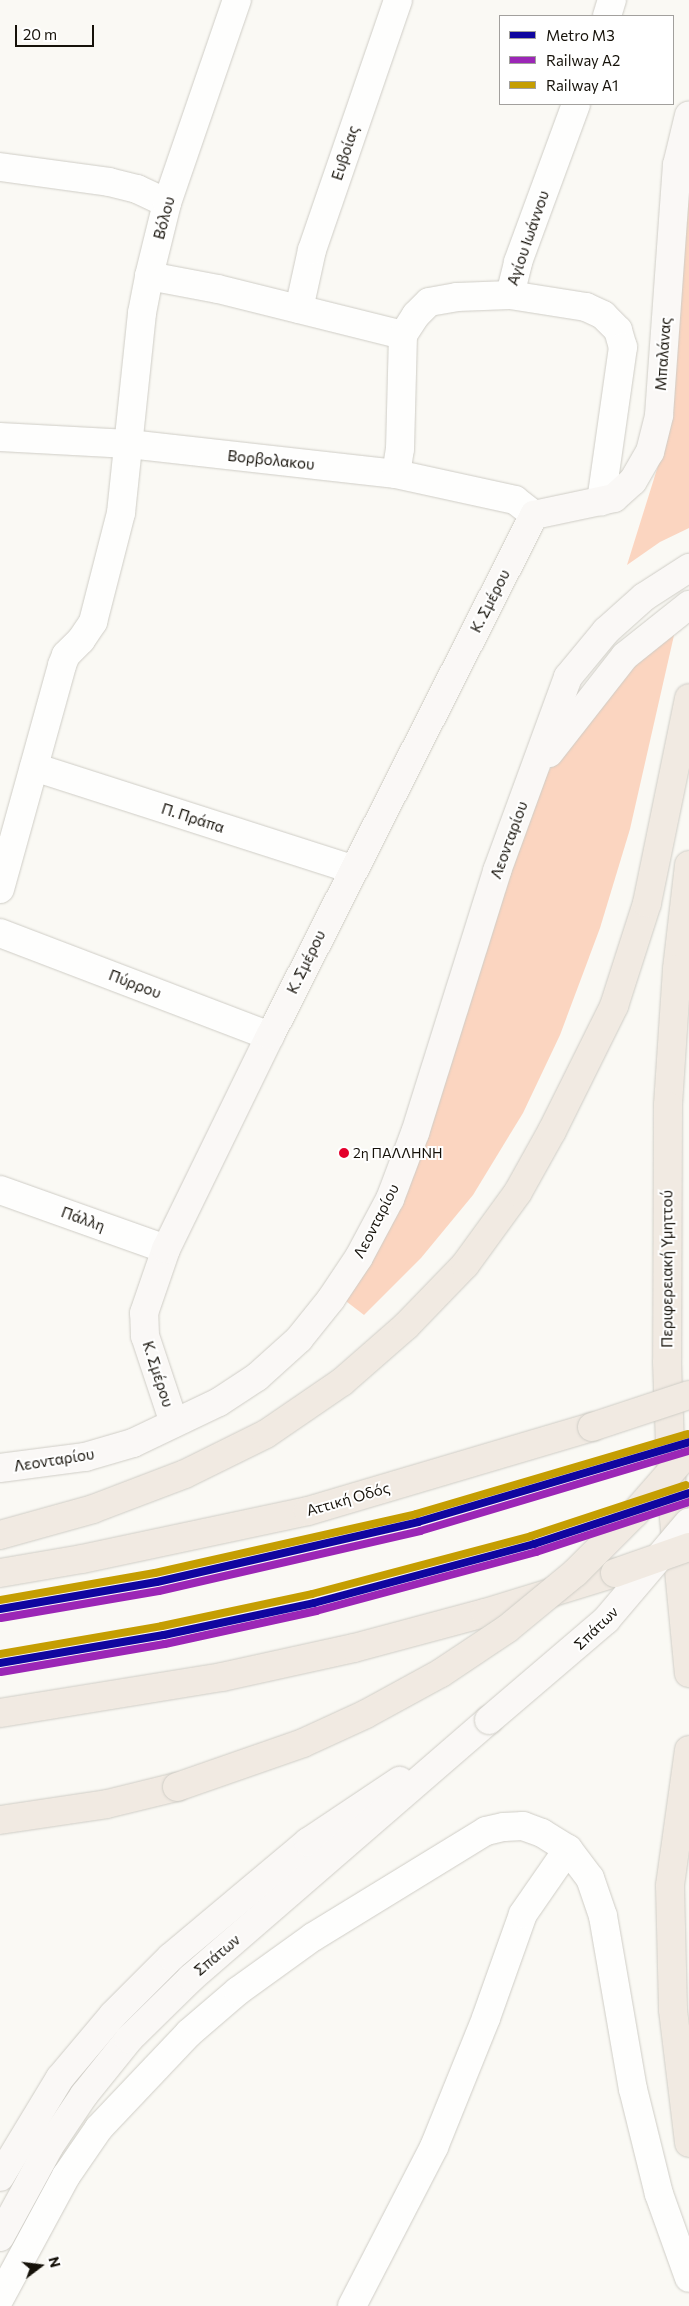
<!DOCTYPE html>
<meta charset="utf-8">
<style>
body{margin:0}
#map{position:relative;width:689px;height:2306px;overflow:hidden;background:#faf9f4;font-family:Commissioner,sans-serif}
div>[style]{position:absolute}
.green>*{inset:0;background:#fbd5c0}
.roads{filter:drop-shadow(0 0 1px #cfcdc6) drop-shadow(0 0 1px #cfcdc6)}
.street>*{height:28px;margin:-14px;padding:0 14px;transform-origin:14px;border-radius:14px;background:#fefefd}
.secondary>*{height:28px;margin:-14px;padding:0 14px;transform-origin:14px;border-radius:14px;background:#faf8f6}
.highway>*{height:28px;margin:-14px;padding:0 14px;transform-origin:14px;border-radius:14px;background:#f1eae2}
.bridges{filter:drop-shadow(0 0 1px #cfcdc6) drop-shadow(0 0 1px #cfcdc6)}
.secondary-bridge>*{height:28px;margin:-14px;padding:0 14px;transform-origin:14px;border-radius:14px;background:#faf8f6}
.highway-bridge>*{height:28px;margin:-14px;padding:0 14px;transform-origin:14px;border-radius:14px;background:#f1eae2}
.rail-1>*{height:8px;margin:-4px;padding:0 4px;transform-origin:4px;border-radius:4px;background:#9b26b6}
.rail-2>*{height:8px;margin:-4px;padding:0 4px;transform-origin:4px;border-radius:4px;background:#c59e02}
.metro-1>*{height:8px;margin:-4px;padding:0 4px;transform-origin:4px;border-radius:4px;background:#10069f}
.dots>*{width:14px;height:14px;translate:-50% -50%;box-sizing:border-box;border:2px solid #fff;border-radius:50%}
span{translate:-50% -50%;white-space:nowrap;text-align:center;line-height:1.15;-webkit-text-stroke:4px #fff;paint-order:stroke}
.bus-label{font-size:14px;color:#16120a}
.left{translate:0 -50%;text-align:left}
.street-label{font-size:15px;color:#16120a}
.legend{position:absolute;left:499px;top:15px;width:175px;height:90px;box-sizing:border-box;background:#fff;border:1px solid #a2a09d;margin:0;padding:6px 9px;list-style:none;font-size:15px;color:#16120a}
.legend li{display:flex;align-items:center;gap:10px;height:25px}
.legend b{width:25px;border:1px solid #a2a09d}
.north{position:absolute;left:15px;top:2241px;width:50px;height:50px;-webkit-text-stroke:4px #fff;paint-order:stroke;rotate:75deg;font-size:14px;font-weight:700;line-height:20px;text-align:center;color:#16120a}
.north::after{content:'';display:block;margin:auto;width:18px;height:22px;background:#16120a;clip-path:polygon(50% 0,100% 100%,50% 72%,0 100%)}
.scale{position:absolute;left:15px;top:25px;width:79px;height:22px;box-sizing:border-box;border:2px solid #16120a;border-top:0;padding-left:6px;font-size:15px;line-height:18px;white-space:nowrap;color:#16120a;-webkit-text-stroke:4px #fff;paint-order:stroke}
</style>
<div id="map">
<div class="green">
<div style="clip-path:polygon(689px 177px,689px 528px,660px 542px,627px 565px,667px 437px)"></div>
<div style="clip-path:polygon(677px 622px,630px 829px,600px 928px,560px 1035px,523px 1113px,473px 1195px,421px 1258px,364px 1315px,338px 1295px,536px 793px,568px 738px,605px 691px)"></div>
</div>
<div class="roads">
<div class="street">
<div style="left:607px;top:16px;width:17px;rotate:-73deg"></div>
<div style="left:0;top:167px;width:110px;rotate:7.8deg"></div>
<div style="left:109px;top:182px;width:29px;rotate:14deg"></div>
<div style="left:137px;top:189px;width:33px;rotate:25deg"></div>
<div style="left:149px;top:276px;width:70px;rotate:10.7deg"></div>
<div style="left:218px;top:289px;width:191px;rotate:14deg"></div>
<div style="left:510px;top:295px;width:77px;rotate:9deg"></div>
<div style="left:586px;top:307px;width:19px;rotate:25deg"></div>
<div style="left:603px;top:315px;width:21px;rotate:45deg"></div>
<div style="left:618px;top:330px;width:18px;rotate:74deg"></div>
<div style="left:623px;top:347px;width:156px;rotate:98.1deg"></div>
<div style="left:299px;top:309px;width:60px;rotate:-77.6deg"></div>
<div style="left:312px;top:250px;width:264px;rotate:-71deg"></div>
<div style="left:0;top:437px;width:129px;rotate:3.1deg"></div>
<div style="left:129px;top:444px;width:269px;rotate:6.4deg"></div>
<div style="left:396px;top:474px;width:122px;rotate:12.3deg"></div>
<div style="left:515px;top:500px;width:24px;rotate:38deg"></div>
<div style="left:396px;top:474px;width:25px;rotate:-81deg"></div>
<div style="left:400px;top:449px;width:114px;rotate:-88.5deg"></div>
<div style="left:403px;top:335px;width:24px;rotate:-57deg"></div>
<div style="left:416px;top:315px;width:18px;rotate:-45deg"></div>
<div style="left:429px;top:302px;width:28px;rotate:-10deg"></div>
<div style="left:457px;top:297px;width:53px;rotate:-2.2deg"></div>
<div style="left:510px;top:295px;width:34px;rotate:-76deg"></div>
<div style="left:518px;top:262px;width:168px;rotate:-69.8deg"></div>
<div style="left:34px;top:767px;width:334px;rotate:17.8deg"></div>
<div style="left:0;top:889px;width:232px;rotate:-74.5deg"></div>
<div style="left:62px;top:665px;width:11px;rotate:-68deg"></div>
<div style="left:66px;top:655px;width:21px;rotate:-45deg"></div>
<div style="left:81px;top:640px;width:22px;rotate:-56deg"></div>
<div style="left:93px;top:622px;width:113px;rotate:-75.6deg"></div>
<div style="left:121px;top:513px;width:201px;rotate:-84deg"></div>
<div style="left:142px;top:313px;width:38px;rotate:-79deg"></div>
<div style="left:149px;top:276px;width:75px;rotate:-76.1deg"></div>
<div style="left:167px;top:203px;width:215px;rotate:-71deg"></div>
<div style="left:0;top:933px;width:289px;rotate:20.9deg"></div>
<div style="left:0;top:1190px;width:176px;rotate:19.6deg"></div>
<div style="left:0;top:2298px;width:139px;rotate:-61.6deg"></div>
<div style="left:66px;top:2176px;width:58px;rotate:-55.5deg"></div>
<div style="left:99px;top:2128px;width:131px;rotate:-46.5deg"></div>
<div style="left:189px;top:2033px;width:65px;rotate:-40.6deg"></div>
<div style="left:238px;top:1991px;width:92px;rotate:-35.8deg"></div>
<div style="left:313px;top:1937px;width:203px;rotate:-31.5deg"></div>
<div style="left:486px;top:1831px;width:18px;rotate:-13deg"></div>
<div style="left:504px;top:1827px;width:19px;rotate:-3deg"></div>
<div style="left:523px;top:1826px;width:20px;rotate:20deg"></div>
<div style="left:542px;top:1833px;width:31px;rotate:32deg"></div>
<div style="left:568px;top:1849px;width:36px;rotate:53deg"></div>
<div style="left:590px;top:1878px;width:40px;rotate:71.1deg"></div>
<div style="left:603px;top:1916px;width:176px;rotate:80.2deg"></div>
<div style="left:633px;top:2089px;width:108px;rotate:76.1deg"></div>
<div style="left:659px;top:2194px;width:89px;rotate:70.3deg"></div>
<div style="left:352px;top:2306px;width:179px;rotate:-62.7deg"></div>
<div style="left:434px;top:2147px;width:139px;rotate:-68deg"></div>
<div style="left:486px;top:2018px;width:110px;rotate:-70.4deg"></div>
<div style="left:523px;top:1914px;width:79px;rotate:-55.3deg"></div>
</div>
<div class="secondary">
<div style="left:549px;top:753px;width:123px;rotate:-51.9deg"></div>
<div style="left:625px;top:656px;width:82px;rotate:-38.6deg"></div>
<div style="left:174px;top:1423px;width:92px;rotate:-108.4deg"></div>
<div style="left:145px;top:1336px;width:23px;rotate:-92deg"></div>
<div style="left:144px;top:1313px;width:68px;rotate:-71deg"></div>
<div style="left:166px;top:1249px;width:237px;rotate:-64deg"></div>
<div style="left:270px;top:1036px;width:584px;rotate:-63.13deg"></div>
<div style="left:534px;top:515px;width:82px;rotate:-12deg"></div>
<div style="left:614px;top:498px;width:25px;rotate:-42deg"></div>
<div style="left:633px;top:481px;width:34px;rotate:-60deg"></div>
<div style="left:650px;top:452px;width:38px;rotate:-76deg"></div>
<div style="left:659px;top:415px;width:251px;rotate:-85.9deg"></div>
<div style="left:677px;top:165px;width:51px;rotate:-76.5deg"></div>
<div style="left:0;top:1468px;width:86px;rotate:-7.4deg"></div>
<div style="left:85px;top:1457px;width:50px;rotate:-16.3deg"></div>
<div style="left:133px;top:1443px;width:95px;rotate:-25.5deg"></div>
<div style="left:219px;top:1402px;width:45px;rotate:-33.3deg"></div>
<div style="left:257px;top:1377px;width:57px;rotate:-42.1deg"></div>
<div style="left:299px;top:1339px;width:51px;rotate:-51.3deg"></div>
<div style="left:331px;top:1299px;width:50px;rotate:-56.3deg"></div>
<div style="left:359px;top:1257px;width:66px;rotate:-61.9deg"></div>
<div style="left:390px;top:1199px;width:71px;rotate:-69.3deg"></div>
<div style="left:415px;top:1133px;width:275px;rotate:-72.6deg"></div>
<div style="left:497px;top:871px;width:207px;rotate:-69.9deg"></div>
<div style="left:568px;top:677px;width:60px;rotate:-50.4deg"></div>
<div style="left:606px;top:631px;width:51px;rotate:-41.8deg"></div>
<div style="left:644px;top:597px;width:54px;rotate:-32.8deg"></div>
<div style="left:0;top:2177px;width:116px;rotate:-58.8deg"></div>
<div style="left:60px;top:2078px;width:82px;rotate:-49.9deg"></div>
<div style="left:113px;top:2015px;width:82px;rotate:-45deg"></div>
<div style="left:171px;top:1957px;width:179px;rotate:-40deg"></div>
<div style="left:308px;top:1842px;width:110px;rotate:-33.8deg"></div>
<div style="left:0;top:2237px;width:102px;rotate:-61.4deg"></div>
<div style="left:49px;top:2147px;width:63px;rotate:-56.1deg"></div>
<div style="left:84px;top:2095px;width:72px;rotate:-51.2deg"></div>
<div style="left:129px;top:2039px;width:87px;rotate:-44.5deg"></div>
<div style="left:191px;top:1978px;width:394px;rotate:-40.9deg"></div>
</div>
<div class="highway">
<div style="left:689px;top:865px;width:105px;rotate:96.6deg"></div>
<div style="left:677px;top:969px;width:137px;rotate:93.8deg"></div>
<div style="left:668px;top:1106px;width:256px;rotate:90.2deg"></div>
<div style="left:667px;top:1362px;width:136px;rotate:87.9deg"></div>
<div style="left:672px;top:1498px;width:176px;rotate:84.5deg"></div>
<div style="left:0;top:1535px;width:97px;rotate:-15.6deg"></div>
<div style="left:93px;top:1509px;width:98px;rotate:-20.8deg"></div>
<div style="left:185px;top:1474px;width:90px;rotate:-26.3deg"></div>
<div style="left:266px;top:1434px;width:92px;rotate:-34.4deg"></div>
<div style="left:342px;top:1382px;width:85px;rotate:-41.2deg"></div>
<div style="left:406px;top:1326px;width:85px;rotate:-46deg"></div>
<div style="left:465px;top:1265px;width:90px;rotate:-54deg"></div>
<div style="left:518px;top:1192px;width:70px;rotate:-60.9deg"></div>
<div style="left:552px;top:1131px;width:140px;rotate:-63.6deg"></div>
<div style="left:614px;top:1006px;width:108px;rotate:-72.2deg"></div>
<div style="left:647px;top:903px;width:209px;rotate:-78.4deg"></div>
<div style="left:0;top:1573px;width:83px;rotate:-9.7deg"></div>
<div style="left:82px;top:1559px;width:231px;rotate:-12deg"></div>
<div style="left:308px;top:1511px;width:296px;rotate:-16.5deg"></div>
<div style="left:0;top:1713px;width:225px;rotate:-9.2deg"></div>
<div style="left:222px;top:1677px;width:135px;rotate:-12.4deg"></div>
<div style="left:354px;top:1648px;width:136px;rotate:-15deg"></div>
<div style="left:485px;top:1613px;width:136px;rotate:-17.1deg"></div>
<div style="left:689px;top:1750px;width:137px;rotate:98deg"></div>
<div style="left:670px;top:1886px;width:124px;rotate:88.6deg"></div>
<div style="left:673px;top:2010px;width:134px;rotate:83.1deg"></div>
<div style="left:0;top:1820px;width:108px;rotate:-8.5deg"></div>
<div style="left:107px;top:1804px;width:72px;rotate:-13.7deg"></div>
</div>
</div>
<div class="bridges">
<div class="secondary-bridge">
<div style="left:489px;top:1720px;width:154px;rotate:-40.5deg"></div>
<div style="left:606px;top:1620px;width:128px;rotate:-49.7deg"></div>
</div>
<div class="highway-bridge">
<div style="left:592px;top:1427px;width:102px;rotate:-18.3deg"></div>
<div style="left:615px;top:1573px;width:78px;rotate:-19.4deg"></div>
<div style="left:177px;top:1787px;width:133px;rotate:-19.2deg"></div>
<div style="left:303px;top:1743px;width:69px;rotate:-24.7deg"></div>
<div style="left:366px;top:1714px;width:85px;rotate:-28.7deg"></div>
<div style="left:441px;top:1673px;width:79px;rotate:-33.7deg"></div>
<div style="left:507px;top:1629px;width:88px;rotate:-39.5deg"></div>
<div style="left:575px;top:1573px;width:85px;rotate:-45deg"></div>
<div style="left:635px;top:1513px;width:82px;rotate:-48.9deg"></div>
</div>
</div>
<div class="rail-1">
<div style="left:1px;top:1618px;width:160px;rotate:-9.7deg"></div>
<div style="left:159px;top:1591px;width:268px;rotate:-12.9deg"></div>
<div style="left:420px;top:1531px;width:281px;rotate:-16.6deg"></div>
<div style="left:1px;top:1672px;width:166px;rotate:-9.7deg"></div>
<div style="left:165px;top:1644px;width:155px;rotate:-12.3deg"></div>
<div style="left:316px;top:1611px;width:228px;rotate:-15deg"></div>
<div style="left:536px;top:1552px;width:161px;rotate:-18.1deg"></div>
</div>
<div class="rail-2">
<div style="left:0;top:1600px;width:157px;rotate:-9.9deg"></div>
<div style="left:155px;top:1573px;width:268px;rotate:-12.7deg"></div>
<div style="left:416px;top:1514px;width:283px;rotate:-16.4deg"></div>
<div style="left:0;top:1654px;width:164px;rotate:-9.8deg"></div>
<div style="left:162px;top:1626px;width:153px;rotate:-12deg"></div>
<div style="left:312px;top:1594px;width:227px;rotate:-14.8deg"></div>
<div style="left:531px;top:1536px;width:163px;rotate:-18.2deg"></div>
</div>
<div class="metro-1">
<div style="left:0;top:1609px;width:159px;rotate:-9.8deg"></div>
<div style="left:157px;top:1582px;width:268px;rotate:-12.9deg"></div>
<div style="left:418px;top:1522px;width:283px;rotate:-16.4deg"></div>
<div style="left:0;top:1663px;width:166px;rotate:-9.7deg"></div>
<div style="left:164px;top:1635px;width:153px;rotate:-12deg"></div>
<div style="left:314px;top:1603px;width:228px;rotate:-15deg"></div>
<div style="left:534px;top:1544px;width:163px;rotate:-18.2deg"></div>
</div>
<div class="dots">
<div style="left:344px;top:1153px;background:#e4002b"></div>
</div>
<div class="bus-label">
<span class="left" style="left:353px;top:1153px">2η ΠΑΛΛΗΝΗ</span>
</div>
<div class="street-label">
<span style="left:345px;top:153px;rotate:-72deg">Ευβοίας</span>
<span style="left:164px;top:218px;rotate:-75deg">Βόλου</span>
<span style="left:528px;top:238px;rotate:-71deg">Αγίου Ιωάννου</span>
<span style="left:663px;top:354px;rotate:-86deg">Μπαλάνας</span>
<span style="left:271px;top:460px;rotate:6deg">Βορβολακου</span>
<span style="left:490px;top:601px;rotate:-63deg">Κ. Σμέρου</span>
<span style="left:193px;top:818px;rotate:18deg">Π. Πράπα</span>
<span style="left:509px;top:840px;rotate:-70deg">Λεονταρίου</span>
<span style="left:306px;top:962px;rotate:-64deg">Κ. Σμέρου</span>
<span style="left:135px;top:984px;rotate:21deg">Πύρρου</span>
<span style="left:83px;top:1219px;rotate:20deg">Πάλλη</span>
<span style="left:376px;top:1221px;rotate:-63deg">Λεονταρίου</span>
<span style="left:667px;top:1269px;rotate:-90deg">Περιφερειακή Υμηττού</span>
<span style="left:158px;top:1374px;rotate:72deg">Κ. Σμέρου</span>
<span style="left:54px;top:1460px;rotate:-9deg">Λεονταρίου</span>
<span style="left:348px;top:1499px;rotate:-16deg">Αττική Οδός</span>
<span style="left:596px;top:1628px;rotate:-44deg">Σπάτων</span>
<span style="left:217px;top:1955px;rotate:-40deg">Σπάτων</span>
</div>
<ul class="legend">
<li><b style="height:6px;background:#10069f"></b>Metro Μ3</li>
<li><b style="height:6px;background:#9b26b6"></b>Railway A2</li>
<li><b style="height:6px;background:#c59e02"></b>Railway A1</li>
</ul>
<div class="north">N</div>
<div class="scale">20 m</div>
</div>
